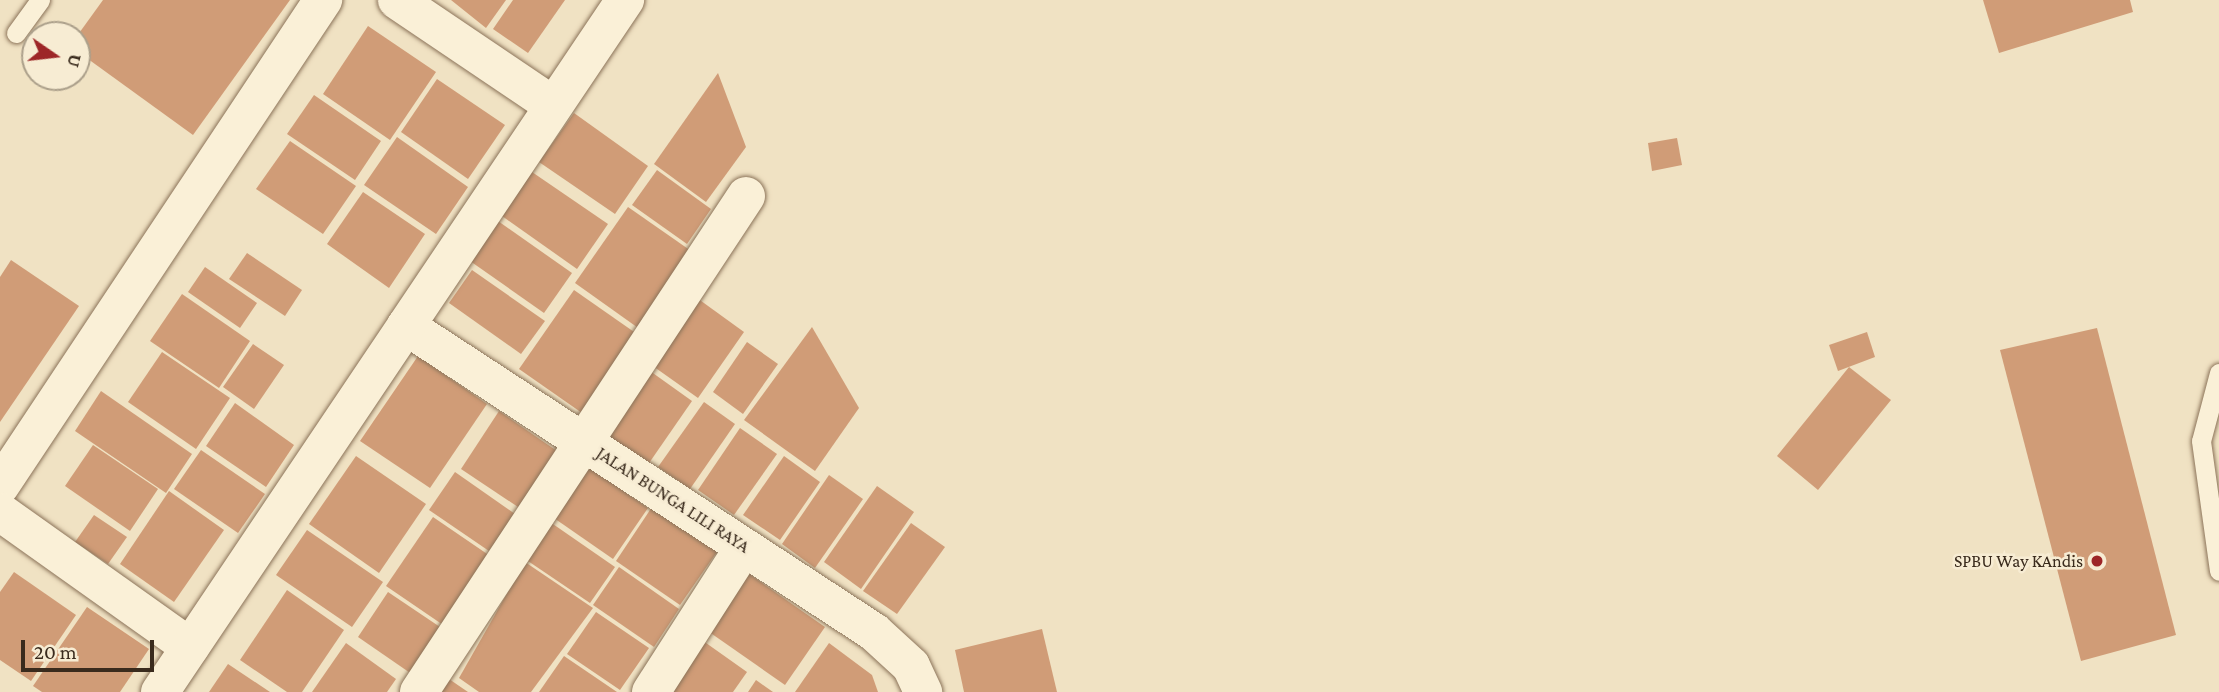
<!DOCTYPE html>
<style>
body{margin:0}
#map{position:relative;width:2219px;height:692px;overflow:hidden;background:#f0e2c3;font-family:"Crimson Pro",serif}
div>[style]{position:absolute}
.building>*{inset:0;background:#d09c77}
.roads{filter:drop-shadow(0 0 2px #8b7359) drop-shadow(0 0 2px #8b7359)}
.service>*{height:19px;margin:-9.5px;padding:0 9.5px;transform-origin:9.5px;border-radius:9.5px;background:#faf0d7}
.minor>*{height:38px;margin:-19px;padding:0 19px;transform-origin:19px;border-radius:19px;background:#faf0d7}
.dots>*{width:19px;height:19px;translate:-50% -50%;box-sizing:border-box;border:4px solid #f7ecd3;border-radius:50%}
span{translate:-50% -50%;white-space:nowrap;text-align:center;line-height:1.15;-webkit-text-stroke:5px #f7ecd3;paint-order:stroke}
.street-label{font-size:18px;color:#3a2b1d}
.poi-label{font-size:18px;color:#3a2b1d}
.right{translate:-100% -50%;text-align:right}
.north{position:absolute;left:21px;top:21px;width:70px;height:70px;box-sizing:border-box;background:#f7ecd3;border:2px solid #ab9f8a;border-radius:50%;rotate:104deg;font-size:19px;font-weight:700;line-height:28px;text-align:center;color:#3a2b1d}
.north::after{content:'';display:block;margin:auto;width:24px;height:32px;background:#9d2627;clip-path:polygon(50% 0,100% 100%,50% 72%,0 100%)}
.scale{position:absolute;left:21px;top:640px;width:133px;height:32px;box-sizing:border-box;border:4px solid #3a2b1d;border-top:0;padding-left:9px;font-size:21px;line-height:24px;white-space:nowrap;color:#3a2b1d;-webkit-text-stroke:5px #f7ecd3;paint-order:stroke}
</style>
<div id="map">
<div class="building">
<div style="clip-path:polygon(103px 0,290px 0,193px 135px,77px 51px,77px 36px)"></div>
<div style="clip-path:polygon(451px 0,506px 0,486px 28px)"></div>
<div style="clip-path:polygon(513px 0,565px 0,528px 53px,493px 29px)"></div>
<div style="clip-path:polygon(1983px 0,2130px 0,2133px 12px,1999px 53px)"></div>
<div style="clip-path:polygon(368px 26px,436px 72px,390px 140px,323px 94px)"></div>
<div style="clip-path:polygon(718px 73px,746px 147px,706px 202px,654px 164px)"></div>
<div style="clip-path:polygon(437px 79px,505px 125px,468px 179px,401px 132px)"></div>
<div style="clip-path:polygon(314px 95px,381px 141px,355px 180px,287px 134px)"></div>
<div style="clip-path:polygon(574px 113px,648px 166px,615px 214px,539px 162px)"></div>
<div style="clip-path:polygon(397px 137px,468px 187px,436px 234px,364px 185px)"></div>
<div style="clip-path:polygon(1677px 138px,1682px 165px,1652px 171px,1648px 143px)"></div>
<div style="clip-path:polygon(290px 141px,356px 186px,323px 234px,256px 189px)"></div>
<div style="clip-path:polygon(657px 170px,711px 209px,687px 244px,632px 205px)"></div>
<div style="clip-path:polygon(532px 172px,608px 224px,577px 269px,502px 216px)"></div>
<div style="clip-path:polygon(363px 192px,425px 234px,389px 288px,327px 244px)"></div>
<div style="clip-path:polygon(628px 207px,694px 253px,641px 330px,575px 283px)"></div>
<div style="clip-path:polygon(498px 221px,572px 273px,544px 313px,470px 261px)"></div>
<div style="clip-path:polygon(247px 253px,302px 290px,285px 316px,229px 279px)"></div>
<div style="clip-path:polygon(11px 260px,79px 306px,0 422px,0 277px)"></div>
<div style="clip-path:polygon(205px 267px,257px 303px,240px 328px,188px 292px)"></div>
<div style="clip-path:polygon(472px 270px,545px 321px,521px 354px,449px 303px)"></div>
<div style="clip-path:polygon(574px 290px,637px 334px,582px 413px,519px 369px)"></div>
<div style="clip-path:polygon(182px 294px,250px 341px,219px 388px,150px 341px)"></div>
<div style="clip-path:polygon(697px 298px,744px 332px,698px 398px,650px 364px)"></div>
<div style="clip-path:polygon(812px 327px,859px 408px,815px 471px,744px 420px)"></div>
<div style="clip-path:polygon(2097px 328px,2176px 635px,2081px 661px,2000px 350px)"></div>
<div style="clip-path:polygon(1867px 332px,1875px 357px,1838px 371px,1829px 345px)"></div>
<div style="clip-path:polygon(747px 342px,778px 364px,743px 414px,713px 392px)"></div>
<div style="clip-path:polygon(253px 344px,284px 365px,254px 409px,223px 387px)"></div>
<div style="clip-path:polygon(162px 352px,230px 398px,196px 449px,128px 402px)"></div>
<div style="clip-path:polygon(418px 356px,487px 404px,430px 488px,360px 441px)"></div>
<div style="clip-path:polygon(1849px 367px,1891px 400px,1818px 490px,1777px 456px)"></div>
<div style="clip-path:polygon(650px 371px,692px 401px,647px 466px,605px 435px)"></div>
<div style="clip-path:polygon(101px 391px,192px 454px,166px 493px,75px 431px)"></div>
<div style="clip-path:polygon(704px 402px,735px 424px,690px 489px,658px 467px)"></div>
<div style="clip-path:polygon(235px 403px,294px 445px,266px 487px,206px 446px)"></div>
<div style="clip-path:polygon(499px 411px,557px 451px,518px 507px,461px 469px)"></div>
<div style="clip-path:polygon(740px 428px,777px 454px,734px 515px,698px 490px)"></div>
<div style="clip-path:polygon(93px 445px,158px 489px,130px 531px,65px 486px)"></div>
<div style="clip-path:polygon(201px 450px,265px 494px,238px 533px,174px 489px)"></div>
<div style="clip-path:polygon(356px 456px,426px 504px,379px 573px,309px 524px)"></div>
<div style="clip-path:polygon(784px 456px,820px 482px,780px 540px,743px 515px)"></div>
<div style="clip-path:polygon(586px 465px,648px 508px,613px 559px,551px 516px)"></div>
<div style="clip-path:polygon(455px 472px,515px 514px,489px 551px,429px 510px)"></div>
<div style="clip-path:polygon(829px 475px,863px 499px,815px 568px,782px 544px)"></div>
<div style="clip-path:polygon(877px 486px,914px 512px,861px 589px,824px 562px)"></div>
<div style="clip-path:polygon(169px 491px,224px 530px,174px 602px,120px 564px)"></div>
<div style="clip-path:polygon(654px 504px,719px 549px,680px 605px,616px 561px)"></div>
<div style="clip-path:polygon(94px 515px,127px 537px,108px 564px,75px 542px)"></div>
<div style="clip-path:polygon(433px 517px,496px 560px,449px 629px,386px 586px)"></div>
<div style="clip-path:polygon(550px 522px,615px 567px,590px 603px,525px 559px)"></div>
<div style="clip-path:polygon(911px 523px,945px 547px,897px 614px,863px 591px)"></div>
<div style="clip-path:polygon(307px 530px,383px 582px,352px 627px,276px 575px)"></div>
<div style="clip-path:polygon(525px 562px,593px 608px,531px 692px,479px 692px,459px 678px)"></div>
<div style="clip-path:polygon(619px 567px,679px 609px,654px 647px,593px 605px)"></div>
<div style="clip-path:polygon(742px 569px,825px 627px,785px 685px,702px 627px)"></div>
<div style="clip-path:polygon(14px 572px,76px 615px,31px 681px,0 660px,0 592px)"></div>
<div style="clip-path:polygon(287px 590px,344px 630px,302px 692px,287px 692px,240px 660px)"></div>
<div style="clip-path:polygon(388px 592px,446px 631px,416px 677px,358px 637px)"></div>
<div style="clip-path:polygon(87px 607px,149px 649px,120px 692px,42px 692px,33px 686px)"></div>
<div style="clip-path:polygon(596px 612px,649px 648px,620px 690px,567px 654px)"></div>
<div style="clip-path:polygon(1042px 629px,1057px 692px,964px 692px,955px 650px)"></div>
<div style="clip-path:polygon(699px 638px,747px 672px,733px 692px,662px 692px)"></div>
<div style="clip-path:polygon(346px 643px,396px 679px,387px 692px,312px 692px)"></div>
<div style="clip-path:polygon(829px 643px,872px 675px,878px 692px,795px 692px)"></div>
<div style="clip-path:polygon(564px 656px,617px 692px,539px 692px)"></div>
<div style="clip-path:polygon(228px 664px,270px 692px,209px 692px)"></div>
<div style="clip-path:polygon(449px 679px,468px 692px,441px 692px)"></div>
<div style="clip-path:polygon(756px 680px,773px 692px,748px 692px)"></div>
</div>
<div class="roads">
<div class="service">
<div style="left:16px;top:33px;width:41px;rotate:-54deg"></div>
<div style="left:2219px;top:373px;width:70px;rotate:104.8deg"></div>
<div style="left:2201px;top:441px;width:131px;rotate:82.1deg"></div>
</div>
<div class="minor">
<div style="left:397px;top:0;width:186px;rotate:34deg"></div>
<div style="left:406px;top:326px;width:559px;rotate:33.18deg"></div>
<div style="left:874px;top:632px;width:50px;rotate:42.6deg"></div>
<div style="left:911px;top:666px;width:29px;rotate:65deg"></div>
<div style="left:0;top:486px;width:584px;rotate:-56.39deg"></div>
<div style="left:0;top:512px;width:233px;rotate:35.4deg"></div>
<div style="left:160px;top:692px;width:834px;rotate:-56.1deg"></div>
<div style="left:419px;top:692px;width:594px;rotate:-56.6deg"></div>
<div style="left:651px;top:692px;width:172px;rotate:-57.3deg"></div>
</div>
</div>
<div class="dots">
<div style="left:2097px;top:561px;background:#9d2627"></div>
</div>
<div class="street-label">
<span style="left:673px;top:500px;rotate:33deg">JALAN BUNGA LILI RAYA</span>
</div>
<div class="poi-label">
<span class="right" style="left:2083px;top:561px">SPBU Way KAndis</span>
</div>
<div class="north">U</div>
<div class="scale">20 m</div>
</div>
